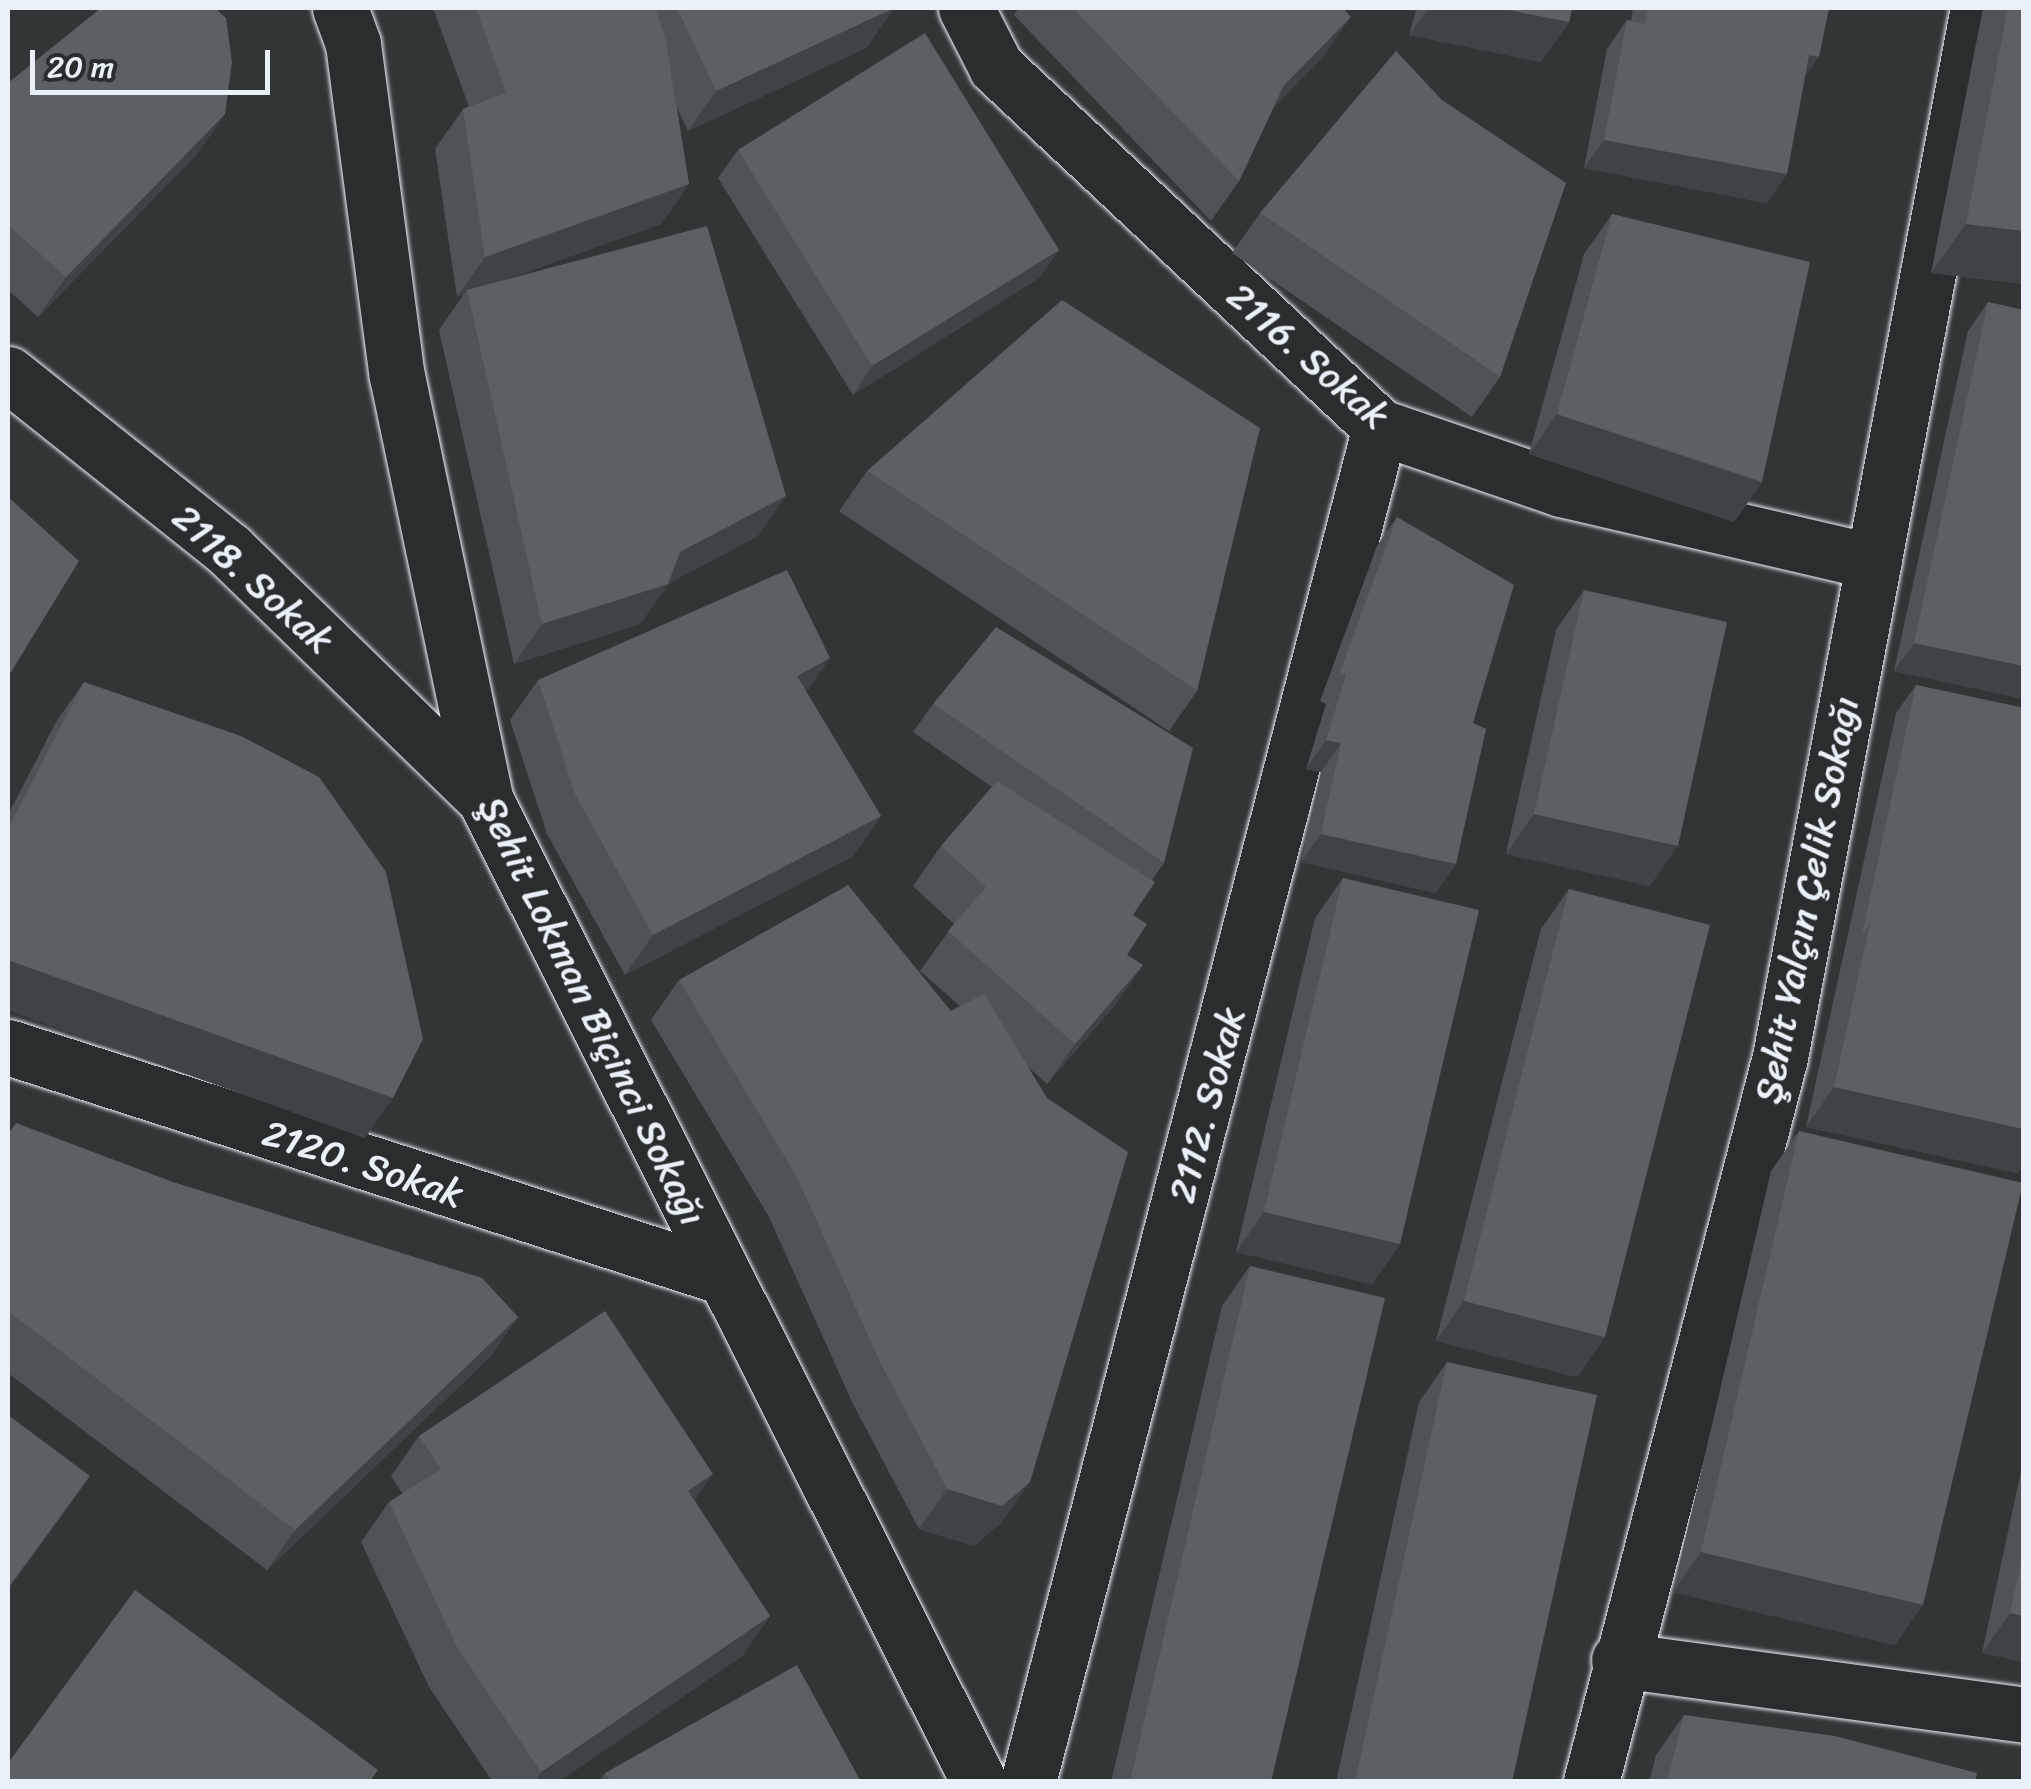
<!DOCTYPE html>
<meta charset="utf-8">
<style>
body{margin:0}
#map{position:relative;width:2031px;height:1789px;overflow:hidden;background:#323536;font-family:Sriracha,sans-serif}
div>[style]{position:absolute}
.roads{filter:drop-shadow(0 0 2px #e8f1f8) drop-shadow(0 0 2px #e8f1f8)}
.minor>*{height:55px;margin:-27.5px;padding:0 27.5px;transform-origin:27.5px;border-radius:27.5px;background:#2a2d2e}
.wall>*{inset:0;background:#4f5355}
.shaded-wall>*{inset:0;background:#404345}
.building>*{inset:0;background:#5c6063}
span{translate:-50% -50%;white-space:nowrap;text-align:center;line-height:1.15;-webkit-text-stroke:9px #2a2d2e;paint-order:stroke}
.street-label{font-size:38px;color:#e8f1f8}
.frame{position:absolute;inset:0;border:10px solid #e8f1f8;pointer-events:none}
.scale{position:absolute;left:30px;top:50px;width:240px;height:45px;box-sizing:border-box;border:5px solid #e8f1f8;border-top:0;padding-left:12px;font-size:30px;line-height:35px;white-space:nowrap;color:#e8f1f8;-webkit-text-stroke:8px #2a2d2e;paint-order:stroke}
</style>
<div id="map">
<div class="roads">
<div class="minor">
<div style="left:340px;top:8px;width:38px;rotate:70deg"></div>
<div style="left:353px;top:44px;width:335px;rotate:82.5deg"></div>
<div style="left:397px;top:376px;width:432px;rotate:78.2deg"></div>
<div style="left:485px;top:799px;width:1100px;rotate:63.32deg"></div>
<div style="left:966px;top:8px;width:66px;rotate:63deg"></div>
<div style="left:996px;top:67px;width:526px;rotate:43.15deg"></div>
<div style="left:1380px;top:427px;width:191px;rotate:18.9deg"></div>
<div style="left:1561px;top:489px;width:321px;rotate:13.1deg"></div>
<div style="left:8px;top:374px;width:283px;rotate:38.5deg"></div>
<div style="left:229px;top:550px;width:357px;rotate:44.2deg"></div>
<div style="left:8px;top:1047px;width:749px;rotate:17.81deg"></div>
<div style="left:1619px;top:1660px;width:409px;rotate:7.7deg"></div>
<div style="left:1028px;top:1782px;width:1400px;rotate:-75.44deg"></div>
<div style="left:1591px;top:1782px;width:749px;rotate:-75.39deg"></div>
<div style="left:1780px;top:1057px;width:1068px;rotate:-79.31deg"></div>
</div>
</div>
<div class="wall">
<div style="clip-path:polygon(433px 8px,894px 8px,866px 48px,688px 131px,677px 108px,689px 184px,661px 224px,504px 280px,758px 536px,669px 583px,640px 624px,514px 664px,439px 330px,464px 294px,457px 297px,435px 149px,463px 109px,469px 107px)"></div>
<div style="clip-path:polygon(1019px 8px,1343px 8px,1323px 57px,1274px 107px,1239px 181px,1211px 221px,1014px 15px)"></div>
<div style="clip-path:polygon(1395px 8px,1572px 8px,1569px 22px,1541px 62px,1409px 35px,1416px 11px)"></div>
<div style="clip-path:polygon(1633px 8px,1829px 8px,1805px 76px,1787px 174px,1767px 203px,1584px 168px,1607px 49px,1627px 20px,1631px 21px)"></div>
<div style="clip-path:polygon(1983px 8px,2024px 8px,2024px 284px,1931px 273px)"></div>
<div style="clip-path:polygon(8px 83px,225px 114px,197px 154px,38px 317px,8px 290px)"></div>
<div style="clip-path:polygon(738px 150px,1059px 250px,1039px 278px,853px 395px,718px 178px)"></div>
<div style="clip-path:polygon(1260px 213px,1500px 377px,1472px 417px,1232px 253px)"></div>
<div style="clip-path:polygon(1612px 214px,1762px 482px,1734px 522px,1529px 454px,1584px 254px)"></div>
<div style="clip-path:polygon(1988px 302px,2024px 699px,1894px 671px,1968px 331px)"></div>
<div style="clip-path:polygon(867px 471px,1197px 691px,1169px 731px,839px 511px)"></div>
<div style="clip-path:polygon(1397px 517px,1473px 723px,1436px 893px,1301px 862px,1321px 772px,1306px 769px,1326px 704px,1320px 701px,1377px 546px)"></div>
<div style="clip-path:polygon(1584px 590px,1650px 886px,1506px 854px,1556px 630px)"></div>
<div style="clip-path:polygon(830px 658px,806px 692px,881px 816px,853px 856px,625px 975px,547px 834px,510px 720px,538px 680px)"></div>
<div style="clip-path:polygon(84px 682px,365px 1138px,8px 1010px,8px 815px,56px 722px)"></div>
<div style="clip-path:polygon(1916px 685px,2024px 708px,2024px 1165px,2018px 1173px,1806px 1127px,1896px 713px)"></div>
<div style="clip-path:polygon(933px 704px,1164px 863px,1152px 880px,1133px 915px,1127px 955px,1143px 965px,1115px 1005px,1047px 1084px,1027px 1066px,1002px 1522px,974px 1546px,919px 1529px,853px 1404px,769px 1217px,651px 1020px,679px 980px,951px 1011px,960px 1006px,920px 971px,954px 924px,913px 886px,941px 846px,992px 787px,913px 732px)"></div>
<div style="clip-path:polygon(1343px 878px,1400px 1244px,1372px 1284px,1236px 1252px,1315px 918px)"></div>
<div style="clip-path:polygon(1569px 889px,1605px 1337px,1577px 1377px,1436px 1341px,1541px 929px)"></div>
<div style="clip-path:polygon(1799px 1131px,1895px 1645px,1673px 1592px,1771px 1171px)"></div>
<div style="clip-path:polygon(8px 1134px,518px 1317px,490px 1357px,267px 1570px,8px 1373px)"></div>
<div style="clip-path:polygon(1250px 1266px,1271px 1782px,1111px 1782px,1222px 1306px)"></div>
<div style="clip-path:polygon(1447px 1362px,1512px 1782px,1336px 1782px,1419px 1402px)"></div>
<div style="clip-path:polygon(419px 1436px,695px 1501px,770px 1616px,742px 1656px,558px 1782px,493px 1782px,429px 1687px,361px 1542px,389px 1502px,403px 1494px,391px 1476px)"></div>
<div style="clip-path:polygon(2024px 1457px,2024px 1662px,1982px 1653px)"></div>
<div style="clip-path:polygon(1684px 1715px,1975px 1782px,1649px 1782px,1656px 1755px)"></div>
<div style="clip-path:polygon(605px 1773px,861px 1782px,599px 1782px)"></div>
</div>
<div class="shaded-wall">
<div style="clip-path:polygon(894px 8px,866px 48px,688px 131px,716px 91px)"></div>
<div style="clip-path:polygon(1395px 8px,1418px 8px,1416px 11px)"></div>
<div style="clip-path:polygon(1428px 8px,1499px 8px,1569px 22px,1541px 62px,1409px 35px)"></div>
<div style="clip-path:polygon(1351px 17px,1323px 57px,1256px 125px,1284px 85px)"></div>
<div style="clip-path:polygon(1809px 55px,1819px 57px,1799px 85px)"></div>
<div style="clip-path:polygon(225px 114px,197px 154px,38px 317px,66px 277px)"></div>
<div style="clip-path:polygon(1604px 140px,1787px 174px,1767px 203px,1584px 168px)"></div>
<div style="clip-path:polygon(689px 184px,661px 224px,468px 293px,467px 290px,464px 294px,457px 297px,485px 257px)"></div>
<div style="clip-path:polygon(1966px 224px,2024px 231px,2024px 284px,1931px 273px)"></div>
<div style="clip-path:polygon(1059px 250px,1039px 278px,853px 395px,872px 366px)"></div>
<div style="clip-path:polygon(1557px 414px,1762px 482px,1734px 522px,1529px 454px)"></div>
<div style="clip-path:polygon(786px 496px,758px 536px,664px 586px,668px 584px,640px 624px,514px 664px,542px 624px)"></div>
<div style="clip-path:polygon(1914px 643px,2024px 666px,2024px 699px,1894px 671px)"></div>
<div style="clip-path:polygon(830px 658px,802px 698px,797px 676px)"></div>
<div style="clip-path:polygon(1326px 740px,1341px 743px,1321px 772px,1306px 769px)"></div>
<div style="clip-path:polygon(1534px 814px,1678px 846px,1650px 886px,1506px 854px)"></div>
<div style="clip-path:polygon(881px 816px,853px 856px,625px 975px,653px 935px)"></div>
<div style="clip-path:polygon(1321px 834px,1456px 864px,1436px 893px,1301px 862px)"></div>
<div style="clip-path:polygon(8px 960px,393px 1098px,365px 1138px,8px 1010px)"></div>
<div style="clip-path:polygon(1143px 965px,1115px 1005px,1047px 1084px,1075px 1044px)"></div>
<div style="clip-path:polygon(1834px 1087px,2024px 1129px,2024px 1165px,2018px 1173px,1806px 1127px)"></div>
<div style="clip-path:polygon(1264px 1212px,1400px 1244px,1372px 1284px,1236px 1252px)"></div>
<div style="clip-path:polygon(1464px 1301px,1605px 1337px,1577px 1377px,1436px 1341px)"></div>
<div style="clip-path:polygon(518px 1317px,490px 1357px,267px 1570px,295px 1530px)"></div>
<div style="clip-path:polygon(713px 1474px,685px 1514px,688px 1491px)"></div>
<div style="clip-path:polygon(90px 1476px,62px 1516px,8px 1590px,8px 1588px)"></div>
<div style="clip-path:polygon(1030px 1482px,1002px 1522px,974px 1546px,919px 1529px,947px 1489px)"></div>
<div style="clip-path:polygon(1701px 1552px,1923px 1605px,1895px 1645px,1673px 1592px)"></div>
<div style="clip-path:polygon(2010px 1613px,2024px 1616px,2024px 1662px,1982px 1653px)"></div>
<div style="clip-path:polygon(770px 1616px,742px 1656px,558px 1782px,534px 1782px,541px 1772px)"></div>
</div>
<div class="building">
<div style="clip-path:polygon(101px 8px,215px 8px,226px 18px,232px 62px,225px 114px,66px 277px,8px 225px,8px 83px)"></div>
<div style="clip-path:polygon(476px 8px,655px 8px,665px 37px,689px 184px,485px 257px,463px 109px,506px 93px)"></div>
<div style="clip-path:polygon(677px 8px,894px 8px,716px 91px)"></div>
<div style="clip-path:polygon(1073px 8px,1343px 8px,1351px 17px,1284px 85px,1239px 181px)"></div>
<div style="clip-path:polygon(1499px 8px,1572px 8px,1569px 22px)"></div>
<div style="clip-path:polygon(1648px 8px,1829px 8px,1819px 57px,1809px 55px,1787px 174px,1604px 140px,1627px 20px,1645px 24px)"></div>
<div style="clip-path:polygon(2008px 8px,2024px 8px,2024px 231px,1966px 224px)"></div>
<div style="clip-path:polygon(925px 33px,1059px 250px,872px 366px,738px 150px)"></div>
<div style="clip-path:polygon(1396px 51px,1442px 100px,1566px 183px,1500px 377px,1260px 213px)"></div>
<div style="clip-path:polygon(1612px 214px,1810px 262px,1762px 482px,1557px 414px)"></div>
<div style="clip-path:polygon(707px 226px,786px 496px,680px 552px,668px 584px,542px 624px,467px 290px)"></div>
<div style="clip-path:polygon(1062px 300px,1260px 428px,1197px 691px,867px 471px)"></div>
<div style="clip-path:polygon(1988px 302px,2024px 310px,2024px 666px,1914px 643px)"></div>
<div style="clip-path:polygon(8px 497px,79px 561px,8px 677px)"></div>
<div style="clip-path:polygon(1397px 517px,1514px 585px,1473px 723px,1486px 729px,1456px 864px,1321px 834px,1341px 743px,1326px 740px,1346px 675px,1340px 672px)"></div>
<div style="clip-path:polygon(787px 570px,830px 658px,797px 676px,881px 816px,653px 935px,575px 794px,538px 680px)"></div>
<div style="clip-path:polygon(1584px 590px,1727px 622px,1678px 846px,1534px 814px)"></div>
<div style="clip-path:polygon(996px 627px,1193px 748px,1164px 863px,933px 704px)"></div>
<div style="clip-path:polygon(84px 682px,241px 736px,319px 777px,386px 872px,423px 1039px,393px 1098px,8px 960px,8px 829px)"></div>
<div style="clip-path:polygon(1916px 685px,2024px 708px,2024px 957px,1870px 923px,1862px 934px)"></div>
<div style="clip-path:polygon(997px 781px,1155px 882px,1133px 915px,1147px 924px,1127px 955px,1143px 965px,1075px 1044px,948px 931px,986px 887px,941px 846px)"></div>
<div style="clip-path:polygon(1343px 878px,1479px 910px,1400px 1244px,1264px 1212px)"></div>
<div style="clip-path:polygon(848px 885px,951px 1011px,984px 994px,1047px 1098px,1128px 1152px,1030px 1482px,1002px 1506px,947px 1489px,881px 1364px,797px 1177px,679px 980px)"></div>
<div style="clip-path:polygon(1569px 889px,1710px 925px,1605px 1337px,1464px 1301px)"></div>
<div style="clip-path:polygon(1870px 923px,2024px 957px,2024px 1129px,1834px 1087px)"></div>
<div style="clip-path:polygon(16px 1123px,173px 1182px,482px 1278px,518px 1317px,295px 1530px,8px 1311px,8px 1134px)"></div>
<div style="clip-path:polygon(1799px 1131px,2023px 1183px,1923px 1605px,1701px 1552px)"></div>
<div style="clip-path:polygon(1250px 1266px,1385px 1298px,1271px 1782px,1130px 1782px)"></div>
<div style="clip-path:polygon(605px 1311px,713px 1474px,688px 1491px,770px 1616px,541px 1772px,457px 1647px,389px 1502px,441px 1469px,419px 1436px)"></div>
<div style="clip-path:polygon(1447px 1362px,1597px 1395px,1512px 1782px,1355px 1782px)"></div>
<div style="clip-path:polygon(8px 1415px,90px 1476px,8px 1588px)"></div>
<div style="clip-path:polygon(2024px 1550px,2024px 1616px,2010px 1613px)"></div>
<div style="clip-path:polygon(135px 1590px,378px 1770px,369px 1782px,13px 1782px,8px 1777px,8px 1763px)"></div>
<div style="clip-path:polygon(797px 1665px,861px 1782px,611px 1782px,605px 1773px)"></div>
<div style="clip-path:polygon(1684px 1715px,1835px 1736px,1977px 1773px,1975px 1782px,1667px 1782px)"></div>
</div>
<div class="street-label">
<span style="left:1308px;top:356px;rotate:41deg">2116. Sokak</span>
<span style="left:253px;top:579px;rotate:42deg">2118. Sokak</span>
<span style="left:1807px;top:900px;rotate:-79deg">Şehit Yalçın Çelik Sokağı</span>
<span style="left:592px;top:1011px;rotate:64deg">Şehit Lokman Biçinci Sokağı</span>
<span style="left:1207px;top:1105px;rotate:-75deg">2112. Sokak</span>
<span style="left:363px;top:1164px;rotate:18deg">2120. Sokak</span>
</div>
<div class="frame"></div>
<div class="scale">20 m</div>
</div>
